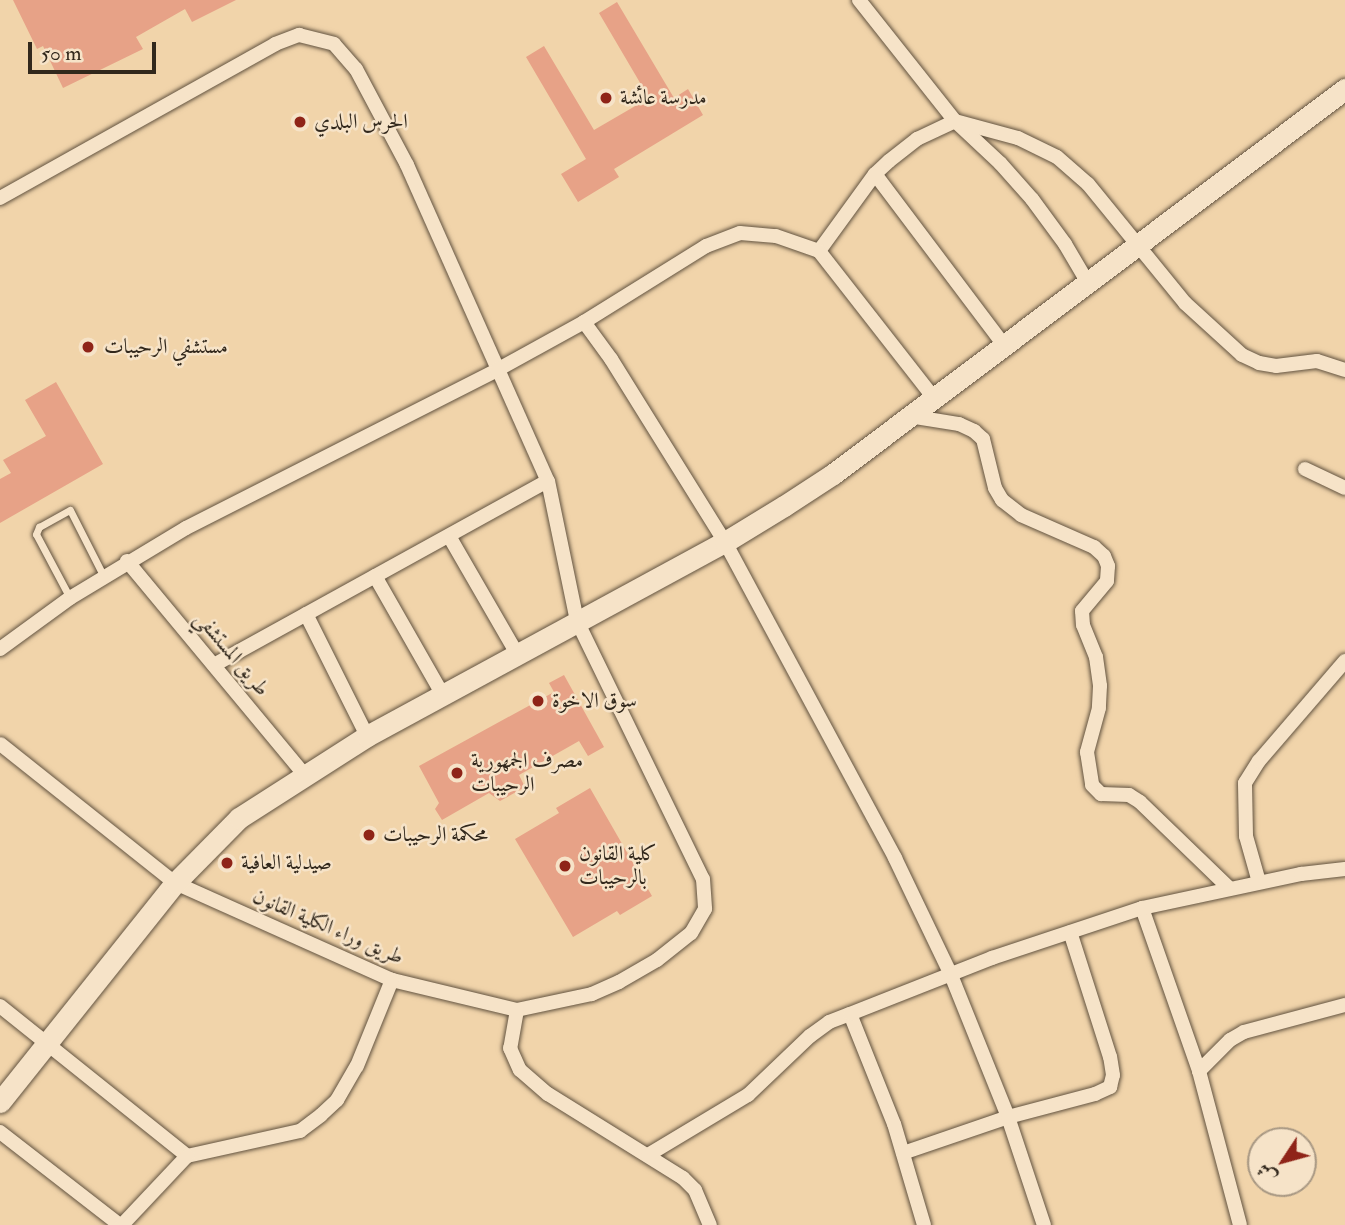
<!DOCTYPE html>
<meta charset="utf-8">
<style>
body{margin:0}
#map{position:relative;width:1345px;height:1225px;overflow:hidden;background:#f1d4aa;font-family:"IM FELL Double Pica",Amiri,serif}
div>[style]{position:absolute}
.building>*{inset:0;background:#e7a287}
.roads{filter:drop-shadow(0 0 2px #625340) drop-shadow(0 0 2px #625340)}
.service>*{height:7px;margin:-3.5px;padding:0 3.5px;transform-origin:3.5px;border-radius:3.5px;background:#f6e3c8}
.minor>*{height:14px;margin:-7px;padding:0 7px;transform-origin:7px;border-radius:7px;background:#f6e3c8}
.secondary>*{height:21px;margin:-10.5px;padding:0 10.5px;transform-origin:10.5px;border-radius:10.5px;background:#f6e3c8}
.dots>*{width:19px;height:19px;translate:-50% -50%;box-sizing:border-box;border:4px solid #f6e3c8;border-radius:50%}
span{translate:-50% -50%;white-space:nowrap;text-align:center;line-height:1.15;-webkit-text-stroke:5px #f6e3c8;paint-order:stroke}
.poi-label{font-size:21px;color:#32281c}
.left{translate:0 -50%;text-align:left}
.street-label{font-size:21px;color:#32281c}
.north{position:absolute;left:1247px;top:1127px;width:70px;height:70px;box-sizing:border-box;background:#f6e3c8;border:2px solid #a89883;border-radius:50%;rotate:234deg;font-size:19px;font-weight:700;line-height:28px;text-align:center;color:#32281c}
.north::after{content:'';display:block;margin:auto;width:24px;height:32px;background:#8f2418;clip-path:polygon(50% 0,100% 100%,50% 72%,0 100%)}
.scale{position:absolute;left:28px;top:42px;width:128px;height:32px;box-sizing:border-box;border:4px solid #32281c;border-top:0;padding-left:9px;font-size:21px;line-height:24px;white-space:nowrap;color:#32281c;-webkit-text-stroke:5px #f6e3c8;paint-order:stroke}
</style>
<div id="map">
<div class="building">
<div style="clip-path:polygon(13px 0,236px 0,192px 22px,185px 9px,136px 37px,143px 49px,63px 88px,43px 46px,37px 49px)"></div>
<div style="clip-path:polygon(617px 2px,674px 98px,688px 89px,703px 115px,614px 169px,619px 177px,578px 202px,561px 174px,586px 159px,526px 57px,544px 46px,594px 130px,649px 98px,599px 13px)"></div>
<div style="clip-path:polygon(56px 382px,103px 464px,0 523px,0 479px,11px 473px,3px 460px,46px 436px,25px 400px)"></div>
<div style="clip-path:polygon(564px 675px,604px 747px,588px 756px,579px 741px,519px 775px,525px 787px,500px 801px,489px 793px,442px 820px,435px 809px,439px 803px,419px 766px,554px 692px,549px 683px)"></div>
<div style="clip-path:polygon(590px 788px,652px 896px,620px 915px,617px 911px,573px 937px,515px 839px,559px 813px,556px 808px)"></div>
</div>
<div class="roads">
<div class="service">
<div style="left:70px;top:598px;width:72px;rotate:-118deg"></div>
<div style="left:36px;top:534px;width:8px;rotate:-67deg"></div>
<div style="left:39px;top:527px;width:35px;rotate:-29deg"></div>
<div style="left:70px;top:510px;width:75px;rotate:63.1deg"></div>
</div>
<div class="minor">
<div style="left:859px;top:0;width:154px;rotate:51.6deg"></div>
<div style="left:955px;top:121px;width:62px;rotate:43deg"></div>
<div style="left:1000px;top:163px;width:48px;rotate:48.4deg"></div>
<div style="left:1032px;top:199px;width:56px;rotate:53.7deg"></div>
<div style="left:1065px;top:244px;width:45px;rotate:59.5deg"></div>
<div style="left:875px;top:174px;width:214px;rotate:53deg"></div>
<div style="left:0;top:198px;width:315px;rotate:-29.2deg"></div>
<div style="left:275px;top:44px;width:26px;rotate:-21deg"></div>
<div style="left:299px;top:35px;width:36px;rotate:14deg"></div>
<div style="left:334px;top:44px;width:33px;rotate:49deg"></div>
<div style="left:356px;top:69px;width:109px;rotate:62deg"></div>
<div style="left:407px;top:165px;width:346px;rotate:66deg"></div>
<div style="left:548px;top:481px;width:143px;rotate:78.3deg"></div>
<div style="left:577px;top:621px;width:287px;rotate:64deg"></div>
<div style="left:703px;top:879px;width:30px;rotate:86deg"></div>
<div style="left:705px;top:909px;width:28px;rotate:120deg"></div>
<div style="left:691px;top:933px;width:43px;rotate:141.5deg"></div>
<div style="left:657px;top:960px;width:44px;rotate:149.9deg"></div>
<div style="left:619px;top:982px;width:30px;rotate:156deg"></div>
<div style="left:592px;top:994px;width:77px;rotate:168deg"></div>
<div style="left:517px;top:1010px;width:129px;rotate:-166.5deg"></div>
<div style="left:392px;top:980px;width:238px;rotate:-155.9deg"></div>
<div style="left:175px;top:883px;width:223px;rotate:-141.5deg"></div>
<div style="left:819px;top:251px;width:95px;rotate:-54deg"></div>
<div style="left:875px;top:174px;width:19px;rotate:-43deg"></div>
<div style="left:889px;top:161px;width:36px;rotate:-38deg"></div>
<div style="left:917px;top:139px;width:42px;rotate:-25.3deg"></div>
<div style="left:955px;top:121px;width:65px;rotate:15.1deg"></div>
<div style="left:1018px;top:138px;width:43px;rotate:26deg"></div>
<div style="left:1057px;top:157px;width:41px;rotate:41.1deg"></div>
<div style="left:1088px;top:184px;width:154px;rotate:50.8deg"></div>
<div style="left:1185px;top:303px;width:77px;rotate:42.4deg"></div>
<div style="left:1242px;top:355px;width:19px;rotate:25deg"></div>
<div style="left:1259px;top:363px;width:17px;rotate:10deg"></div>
<div style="left:1276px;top:366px;width:41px;rotate:-7deg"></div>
<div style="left:1317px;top:361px;width:29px;rotate:18deg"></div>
<div style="left:584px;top:322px;width:46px;rotate:53.9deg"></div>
<div style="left:611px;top:359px;width:216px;rotate:58.1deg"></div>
<div style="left:725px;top:542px;width:359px;rotate:61.7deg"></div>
<div style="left:895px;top:858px;width:130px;rotate:64.4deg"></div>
<div style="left:951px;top:975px;width:153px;rotate:68.1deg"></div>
<div style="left:1008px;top:1117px;width:114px;rotate:71.6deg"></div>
<div style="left:909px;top:416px;width:51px;rotate:9.1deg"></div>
<div style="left:959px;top:424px;width:17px;rotate:25deg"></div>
<div style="left:974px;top:431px;width:12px;rotate:42deg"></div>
<div style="left:983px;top:439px;width:50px;rotate:76.2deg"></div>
<div style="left:995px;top:488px;width:14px;rotate:60deg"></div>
<div style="left:1002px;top:500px;width:24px;rotate:38deg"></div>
<div style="left:1021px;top:515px;width:80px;rotate:23.7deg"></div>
<div style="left:1094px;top:547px;width:13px;rotate:42deg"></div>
<div style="left:1104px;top:556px;width:11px;rotate:68deg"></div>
<div style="left:1108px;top:566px;width:15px;rotate:94deg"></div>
<div style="left:1107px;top:581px;width:39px;rotate:130deg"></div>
<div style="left:1082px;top:611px;width:14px;rotate:86deg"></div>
<div style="left:1083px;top:625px;width:35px;rotate:68deg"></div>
<div style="left:1096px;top:657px;width:29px;rotate:82deg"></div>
<div style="left:1100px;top:686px;width:22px;rotate:93deg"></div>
<div style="left:1099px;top:708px;width:46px;rotate:105.3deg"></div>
<div style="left:1087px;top:752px;width:33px;rotate:81deg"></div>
<div style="left:1092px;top:785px;width:13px;rotate:45deg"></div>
<div style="left:1101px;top:794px;width:28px;rotate:2deg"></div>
<div style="left:1129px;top:795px;width:13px;rotate:32deg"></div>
<div style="left:1140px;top:802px;width:124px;rotate:44deg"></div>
<div style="left:1305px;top:469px;width:44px;rotate:25.4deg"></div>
<div style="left:449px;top:536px;width:136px;rotate:60deg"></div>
<div style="left:127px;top:561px;width:277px;rotate:50.3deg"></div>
<div style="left:375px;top:576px;width:137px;rotate:60.3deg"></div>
<div style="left:306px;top:614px;width:136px;rotate:63.4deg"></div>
<div style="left:0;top:649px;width:87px;rotate:-36.1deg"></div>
<div style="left:70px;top:598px;width:135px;rotate:-31.1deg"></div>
<div style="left:186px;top:528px;width:349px;rotate:-26.9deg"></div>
<div style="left:497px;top:370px;width:99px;rotate:-28.9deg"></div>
<div style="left:584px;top:322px;width:144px;rotate:-31.9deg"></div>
<div style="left:706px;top:246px;width:36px;rotate:-21deg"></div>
<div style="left:740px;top:233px;width:36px;rotate:5deg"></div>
<div style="left:776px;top:236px;width:46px;rotate:19.2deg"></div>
<div style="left:819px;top:251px;width:185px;rotate:52deg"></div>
<div style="left:214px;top:665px;width:381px;rotate:-28.9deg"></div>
<div style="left:1259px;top:882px;width:48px;rotate:-105.8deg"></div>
<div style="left:1246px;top:836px;width:53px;rotate:-91.1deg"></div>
<div style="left:1245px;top:783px;width:26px;rotate:-58deg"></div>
<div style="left:1259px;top:761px;width:132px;rotate:-49.3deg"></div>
<div style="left:1142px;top:908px;width:173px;rotate:70.7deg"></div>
<div style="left:1199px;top:1071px;width:159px;rotate:75.1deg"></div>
<div style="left:0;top:1006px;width:240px;rotate:38.7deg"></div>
<div style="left:187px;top:1156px;width:116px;rotate:-12.5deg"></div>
<div style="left:300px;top:1131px;width:26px;rotate:-37deg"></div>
<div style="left:321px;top:1115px;width:22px;rotate:-43deg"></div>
<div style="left:337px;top:1100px;width:39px;rotate:-60deg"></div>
<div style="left:357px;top:1066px;width:93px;rotate:-67.9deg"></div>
<div style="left:517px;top:1010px;width:39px;rotate:100deg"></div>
<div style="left:510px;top:1048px;width:24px;rotate:66deg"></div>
<div style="left:520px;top:1070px;width:37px;rotate:41deg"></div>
<div style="left:548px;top:1094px;width:159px;rotate:31.9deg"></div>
<div style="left:683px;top:1178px;width:17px;rotate:45deg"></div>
<div style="left:695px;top:1190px;width:38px;rotate:67deg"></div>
<div style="left:1199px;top:1071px;width:44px;rotate:-45deg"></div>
<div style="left:1230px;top:1040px;width:16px;rotate:-30deg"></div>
<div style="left:1244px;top:1032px;width:105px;rotate:-15deg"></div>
<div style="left:0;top:1132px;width:152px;rotate:37.8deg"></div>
<div style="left:903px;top:1153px;width:111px;rotate:-18.9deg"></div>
<div style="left:1008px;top:1117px;width:90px;rotate:-14.8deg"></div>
<div style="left:1095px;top:1094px;width:17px;rotate:-25deg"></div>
<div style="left:1110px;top:1087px;width:12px;rotate:-76deg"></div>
<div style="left:1113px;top:1075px;width:18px;rotate:-99deg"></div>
<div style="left:1110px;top:1057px;width:131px;rotate:-107.7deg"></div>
<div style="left:648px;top:1155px;width:117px;rotate:-31deg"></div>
<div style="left:748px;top:1095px;width:86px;rotate:-43.6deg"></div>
<div style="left:810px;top:1036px;width:24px;rotate:-36deg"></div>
<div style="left:829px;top:1022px;width:22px;rotate:-21deg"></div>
<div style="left:122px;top:1225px;width:95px;rotate:-46.7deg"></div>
<div style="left:924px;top:1225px;width:105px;rotate:-106.5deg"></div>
<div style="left:894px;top:1124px;width:118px;rotate:-111.8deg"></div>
<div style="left:850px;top:1014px;width:153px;rotate:-21.5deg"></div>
<div style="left:992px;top:958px;width:158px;rotate:-18.4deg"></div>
<div style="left:1142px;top:908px;width:163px;rotate:-12.1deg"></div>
<div style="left:1301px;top:874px;width:44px;rotate:-6.5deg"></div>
</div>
<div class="secondary">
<div style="left:0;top:1102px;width:280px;rotate:-51.4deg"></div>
<div style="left:175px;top:883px;width:91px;rotate:-45.4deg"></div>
<div style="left:239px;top:818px;width:152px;rotate:-32.6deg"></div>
<div style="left:367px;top:736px;width:407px;rotate:-28.5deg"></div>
<div style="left:725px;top:542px;width:69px;rotate:-31.4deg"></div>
<div style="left:784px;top:506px;width:59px;rotate:-33.1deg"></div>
<div style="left:833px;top:474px;width:641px;rotate:-36.94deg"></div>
</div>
</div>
<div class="dots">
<div style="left:606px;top:98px;background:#8f2418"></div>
<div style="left:300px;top:122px;background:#8f2418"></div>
<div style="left:88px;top:347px;background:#8f2418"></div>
<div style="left:538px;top:701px;background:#8f2418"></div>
<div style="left:457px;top:773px;background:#8f2418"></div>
<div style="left:369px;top:835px;background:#8f2418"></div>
<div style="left:227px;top:863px;background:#8f2418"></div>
<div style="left:565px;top:866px;background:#8f2418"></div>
</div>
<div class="poi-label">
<span class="left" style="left:620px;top:98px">مدرسة عائشة</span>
<span class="left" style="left:314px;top:122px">الحرس البلدي</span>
<span class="left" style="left:104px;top:347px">مستشفي الرحيبات</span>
<span class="left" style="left:552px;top:701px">سوق الاخوة</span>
<span class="left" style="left:471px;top:773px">مصرف الجمهورية<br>الرحيبات</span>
<span class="left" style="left:383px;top:835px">محكمة الرحيبات</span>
<span class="left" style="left:579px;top:866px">كلية القانون<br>بالرحيبات</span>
<span class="left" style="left:241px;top:863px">صيدلية العافية</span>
</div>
<div class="street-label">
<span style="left:232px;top:654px;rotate:50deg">طريق المستشفي</span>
<span style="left:328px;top:927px;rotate:23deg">طريق وراء الكلية القانون</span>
</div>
<div class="north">ش</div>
<div class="scale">50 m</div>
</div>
